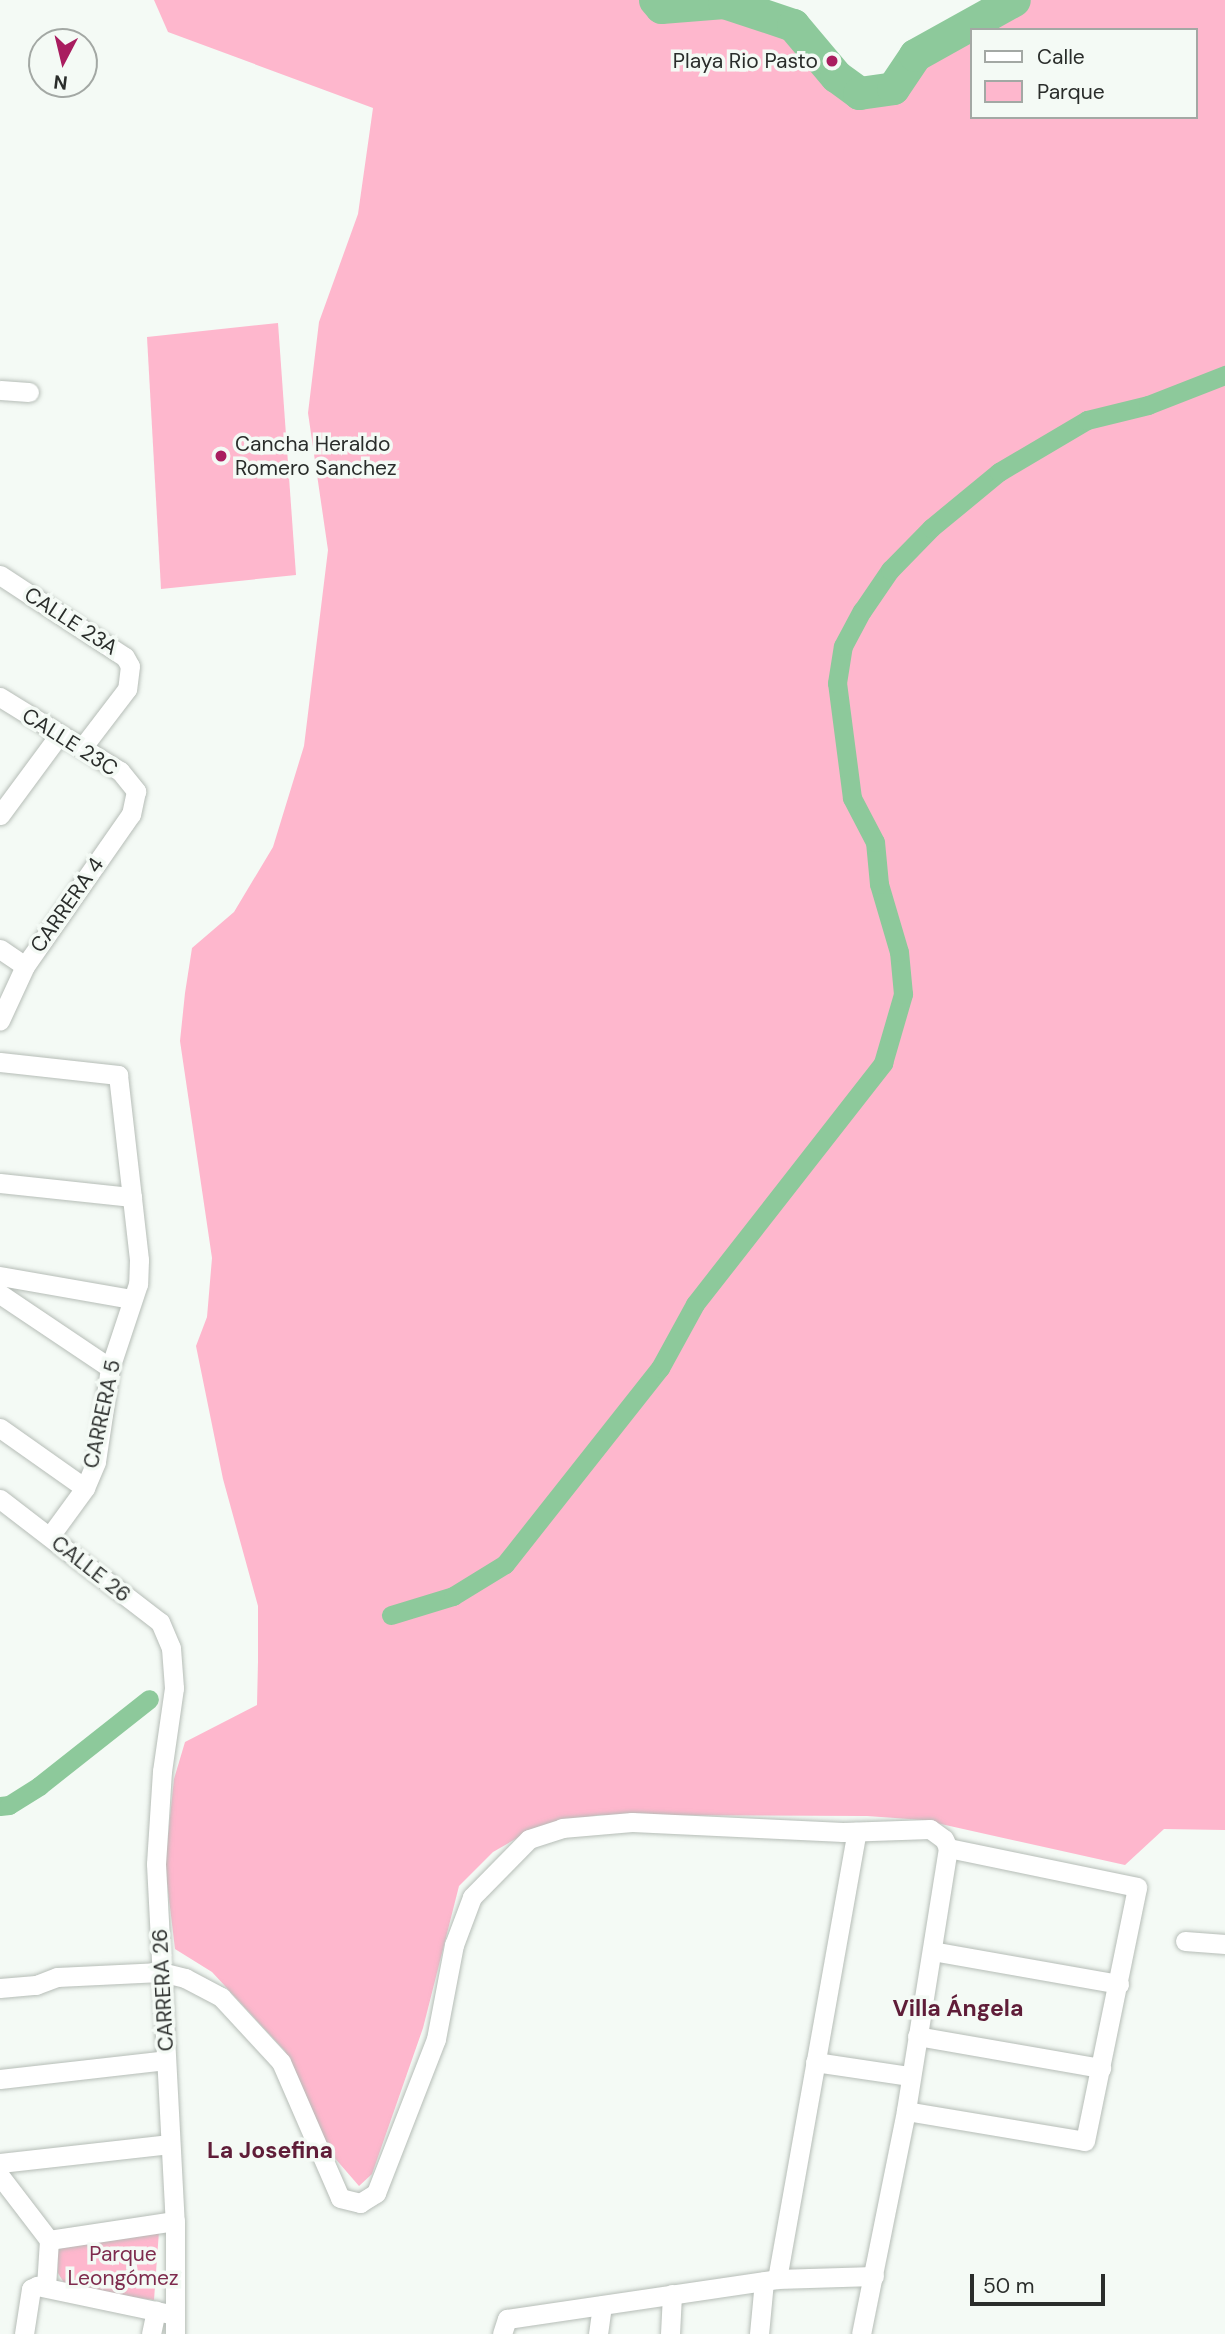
<!DOCTYPE html>
<meta charset="utf-8">
<style>
body{margin:0}
#map{position:relative;width:1225px;height:2334px;overflow:hidden;background:#f4faf5;font-family:"DM Sans",sans-serif}
div>[style]{position:absolute}
.green>*{inset:0;background:#feb7cd}
.canal>*{height:19px;margin:-9.5px;padding:0 9.5px;transform-origin:9.5px;border-radius:9.5px;background:#8dc99b}
.river>*{height:33px;margin:-16.5px;padding:0 16.5px;transform-origin:16.5px;border-radius:16.5px;background:#8dc99b}
.roads{filter:drop-shadow(0 0 2px #b6bdb7) drop-shadow(0 0 2px #b6bdb7)}
.minor>*{height:19px;margin:-9.5px;padding:0 9.5px;transform-origin:9.5px;border-radius:9.5px;background:#fff}
.dots>*{width:19px;height:19px;translate:-50% -50%;box-sizing:border-box;border:4px solid #f4faf5;border-radius:50%}
span{translate:-50% -50%;white-space:nowrap;text-align:center;line-height:1.15;-webkit-text-stroke:7px #f4faf5;paint-order:stroke}
.poi-label{font-size:21px;color:#2a2d2b}
.right{translate:-100% -50%;text-align:right}
.left{translate:0 -50%;text-align:left}
.street-label{font-size:21px;color:#2a2d2b}
.park-label{font-size:21px;color:#7e2b4d}
.neighbourhood-label{font-size:23px;color:#5f1d38;font-weight:700}
.legend{position:absolute;left:970px;top:28px;width:228px;height:91px;box-sizing:border-box;background:#f4faf5;border:2px solid #a3a8a4;margin:0;padding:9px 12px;list-style:none;font-size:21px;color:#2a2d2b}
.legend li{display:flex;align-items:center;gap:14px;height:35px}
.legend b{width:35px;border:2px solid #a3a8a4}
.north{position:absolute;left:28px;top:28px;width:70px;height:70px;box-sizing:border-box;background:#f4faf5;border:2px solid #a3a8a4;border-radius:50%;rotate:187deg;font-size:19px;font-weight:700;line-height:28px;text-align:center;color:#2a2d2b}
.north::after{content:'';display:block;margin:auto;width:24px;height:32px;background:#a91d5f;clip-path:polygon(50% 0,100% 100%,50% 72%,0 100%)}
.scale{position:absolute;left:970px;top:2274px;width:135px;height:32px;box-sizing:border-box;border:4px solid #2a2d2b;border-top:0;padding-left:9px;font-size:21px;line-height:24px;white-space:nowrap;color:#2a2d2b;-webkit-text-stroke:5px #f4faf5;paint-order:stroke}
</style>
<div id="map">
<div class="green">
<div style="clip-path:polygon(evenodd,154px 0,655px 0,662px 7px,724px 2px,793px 25px,836px 76px,859px 93px,893px 88px,915px 55px,1014px 0,1225px 0,1225px 1830px,1164px 1829px,1125px 1865px,923px 1820px,867px 1816px,598px 1815px,531px 1830px,493px 1852px,459px 1886px,423px 2028px,372px 2174px,359px 2186px,327px 2149px,285px 2051px,212px 1972px,175px 1949px,165px 1865px,174px 1779px,185px 1742px,257px 1705px,258px 1661px,258px 1606px,223px 1479px,196px 1346px,207px 1317px,212px 1258px,180px 1041px,185px 993px,192px 948px,234px 912px,273px 847px,304px 746px,328px 550px,308px 413px,319px 322px,358px 214px,373px 108px,168px 32px,154px 0,971px 30px,1195px 30px,1195px 117px,971px 117px,971px 30px)"></div>
<div style="clip-path:polygon(278px 323px,296px 575px,161px 589px,147px 337px)"></div>
<div style="clip-path:polygon(159px 2231px,154px 2300px,67px 2288px,58px 2273px,57px 2241px)"></div>
</div>
<div class="canal">
<div style="left:391px;top:1615px;width:65px;rotate:-17deg"></div>
<div style="left:453px;top:1596px;width:61px;rotate:-31.6deg"></div>
<div style="left:505px;top:1564px;width:250px;rotate:-51.7deg"></div>
<div style="left:660px;top:1368px;width:73px;rotate:-61.3deg"></div>
<div style="left:695px;top:1304px;width:306px;rotate:-52deg"></div>
<div style="left:883px;top:1063px;width:72px;rotate:-73.8deg"></div>
<div style="left:903px;top:994px;width:42px;rotate:-95.4deg"></div>
<div style="left:899px;top:952px;width:71px;rotate:-106.4deg"></div>
<div style="left:879px;top:884px;width:42px;rotate:-95.4deg"></div>
<div style="left:875px;top:842px;width:50px;rotate:-117.6deg"></div>
<div style="left:852px;top:798px;width:116px;rotate:-97.4deg"></div>
<div style="left:837px;top:683px;width:37px;rotate:-81deg"></div>
<div style="left:843px;top:646px;width:40px;rotate:-62deg"></div>
<div style="left:862px;top:611px;width:50px;rotate:-55.7deg"></div>
<div style="left:890px;top:570px;width:59px;rotate:-45.7deg"></div>
<div style="left:931px;top:528px;width:88px;rotate:-39.5deg"></div>
<div style="left:999px;top:472px;width:102px;rotate:-30.6deg"></div>
<div style="left:1087px;top:420px;width:63px;rotate:-13.8deg"></div>
<div style="left:1148px;top:405px;width:83px;rotate:-21.3deg"></div>
<div style="left:0;top:1806px;width:9px;rotate:-6deg"></div>
<div style="left:9px;top:1805px;width:36px;rotate:-32deg"></div>
<div style="left:39px;top:1786px;width:140px;rotate:-38.3deg"></div>
</div>
<div class="river">
<div style="left:655px;top:0;width:9px;rotate:49deg"></div>
<div style="left:661px;top:7px;width:63px;rotate:-4.5deg"></div>
<div style="left:724px;top:2px;width:73px;rotate:18.4deg"></div>
<div style="left:793px;top:25px;width:67px;rotate:49.9deg"></div>
<div style="left:836px;top:76px;width:29px;rotate:36deg"></div>
<div style="left:859px;top:93px;width:34px;rotate:-8deg"></div>
<div style="left:893px;top:88px;width:40px;rotate:-56deg"></div>
<div style="left:915px;top:55px;width:113px;rotate:-29.1deg"></div>
</div>
<div class="roads">
<div class="minor">
<div style="left:0;top:390px;width:29px;rotate:4deg"></div>
<div style="left:0;top:575px;width:149px;rotate:33.3deg"></div>
<div style="left:125px;top:657px;width:10px;rotate:61deg"></div>
<div style="left:130px;top:666px;width:23px;rotate:97deg"></div>
<div style="left:127px;top:689px;width:74px;rotate:127.3deg"></div>
<div style="left:0;top:697px;width:141px;rotate:31.7deg"></div>
<div style="left:120px;top:771px;width:26px;rotate:51deg"></div>
<div style="left:136px;top:791px;width:24px;rotate:102deg"></div>
<div style="left:131px;top:814px;width:185px;rotate:124.9deg"></div>
<div style="left:25px;top:966px;width:60px;rotate:114.8deg"></div>
<div style="left:0;top:815px;width:99px;rotate:-53.6deg"></div>
<div style="left:0;top:949px;width:30px;rotate:34deg"></div>
<div style="left:0;top:1062px;width:119px;rotate:6.3deg"></div>
<div style="left:118px;top:1075px;width:186px;rotate:83.5deg"></div>
<div style="left:139px;top:1260px;width:24px;rotate:92deg"></div>
<div style="left:138px;top:1284px;width:89px;rotate:108.4deg"></div>
<div style="left:110px;top:1368px;width:95px;rotate:98.5deg"></div>
<div style="left:96px;top:1462px;width:28px;rotate:113deg"></div>
<div style="left:85px;top:1488px;width:59px;rotate:126.1deg"></div>
<div style="left:0;top:1183px;width:133px;rotate:6.1deg"></div>
<div style="left:0;top:1276px;width:134px;rotate:9.9deg"></div>
<div style="left:0;top:1294px;width:133px;rotate:33.9deg"></div>
<div style="left:0;top:1428px;width:104px;rotate:35.2deg"></div>
<div style="left:0;top:1499px;width:202px;rotate:37.6deg"></div>
<div style="left:160px;top:1622px;width:28px;rotate:67deg"></div>
<div style="left:171px;top:1648px;width:40px;rotate:85.7deg"></div>
<div style="left:174px;top:1688px;width:84px;rotate:98.2deg"></div>
<div style="left:162px;top:1771px;width:93px;rotate:93.7deg"></div>
<div style="left:156px;top:1864px;width:358px;rotate:87deg"></div>
<div style="left:175px;top:2221px;width:113px;rotate:90deg"></div>
<div style="left:1185px;top:1941px;width:40px;rotate:4.3deg"></div>
<div style="left:932px;top:1951px;width:190px;rotate:10deg"></div>
<div style="left:0;top:1988px;width:36px;rotate:-5deg"></div>
<div style="left:36px;top:1985px;width:22px;rotate:-21deg"></div>
<div style="left:57px;top:1977px;width:104px;rotate:-2.8deg"></div>
<div style="left:161px;top:1972px;width:25px;rotate:14deg"></div>
<div style="left:185px;top:1978px;width:41px;rotate:27.8deg"></div>
<div style="left:221px;top:1997px;width:88px;rotate:47.3deg"></div>
<div style="left:281px;top:2062px;width:148px;rotate:66.5deg"></div>
<div style="left:340px;top:2198px;width:21px;rotate:14deg"></div>
<div style="left:360px;top:2203px;width:19px;rotate:-32deg"></div>
<div style="left:376px;top:2193px;width:165px;rotate:-68.7deg"></div>
<div style="left:436px;top:2039px;width:96px;rotate:-79.2deg"></div>
<div style="left:454px;top:1945px;width:51px;rotate:-69.4deg"></div>
<div style="left:472px;top:1897px;width:81px;rotate:-45.5deg"></div>
<div style="left:529px;top:1839px;width:35px;rotate:-18deg"></div>
<div style="left:562px;top:1828px;width:70px;rotate:-4.9deg"></div>
<div style="left:632px;top:1822px;width:211px;rotate:2.7deg"></div>
<div style="left:843px;top:1832px;width:87px;rotate:-2deg"></div>
<div style="left:930px;top:1829px;width:17px;rotate:36deg"></div>
<div style="left:944px;top:1839px;width:10px;rotate:66deg"></div>
<div style="left:948px;top:1848px;width:266px;rotate:99.1deg"></div>
<div style="left:906px;top:2111px;width:227px;rotate:101.4deg"></div>
<div style="left:917px;top:2036px;width:187px;rotate:9.9deg"></div>
<div style="left:815px;top:2062px;width:96px;rotate:8.4deg"></div>
<div style="left:0;top:2079px;width:167px;rotate:-6.5deg"></div>
<div style="left:906px;top:2111px;width:181px;rotate:9.5deg"></div>
<div style="left:1085px;top:2141px;width:259px;rotate:-78.4deg"></div>
<div style="left:1137px;top:1887px;width:193px;rotate:-168.3deg"></div>
<div style="left:0;top:2163px;width:171px;rotate:-6.4deg"></div>
<div style="left:0;top:2176px;width:81px;rotate:52.6deg"></div>
<div style="left:49px;top:2240px;width:46px;rotate:93.7deg"></div>
<div style="left:49px;top:2240px;width:127px;rotate:-8.6deg"></div>
<div style="left:777px;top:2279px;width:454px;rotate:-79.9deg"></div>
<div style="left:24px;top:2334px;width:46px;rotate:-81.2deg"></div>
<div style="left:31px;top:2289px;width:7px;rotate:-27deg"></div>
<div style="left:37px;top:2286px;width:141px;rotate:11.9deg"></div>
<div style="left:151px;top:2334px;width:24px;rotate:-78deg"></div>
<div style="left:502px;top:2334px;width:16px;rotate:-72deg"></div>
<div style="left:507px;top:2319px;width:273px;rotate:-8.4deg"></div>
<div style="left:777px;top:2279px;width:97px;rotate:-1.8deg"></div>
<div style="left:598px;top:2334px;width:29px;rotate:-82deg"></div>
<div style="left:670px;top:2334px;width:40px;rotate:-87.1deg"></div>
<div style="left:759px;top:2334px;width:53px;rotate:-84.6deg"></div>
</div>
</div>
<div class="dots">
<div style="left:832px;top:61px;background:#a91d5f"></div>
<div style="left:221px;top:456px;background:#a91d5f"></div>
</div>
<div class="poi-label">
<span class="right" style="left:818px;top:61px">Playa Rio Pasto</span>
<span class="left" style="left:235px;top:456px">Cancha Heraldo<br>Romero Sanchez</span>
</div>
<div class="street-label">
<span style="left:71px;top:621px;rotate:33deg">CALLE 23A</span>
<span style="left:70px;top:742px;rotate:32deg">CALLE 23C</span>
<span style="left:67px;top:905px;rotate:-55deg">CARRERA 4</span>
<span style="left:102px;top:1414px;rotate:-78deg">CARRERA 5</span>
<span style="left:91px;top:1569px;rotate:38deg">CALLE 26</span>
<span style="left:163px;top:1990px;rotate:-93deg">CARRERA 26</span>
</div>
<div class="park-label">
<span style="left:123px;top:2266px">Parque<br>Leongómez</span>
</div>
<div class="neighbourhood-label">
<span style="left:958px;top:2008px">Villa Ángela</span>
<span style="left:270px;top:2150px">La Josefina</span>
</div>
<ul class="legend">
<li><b style="height:9px;background:#fff"></b>Calle</li>
<li><b style="height:19px;background:#feb7cd"></b>Parque</li>
</ul>
<div class="north">N</div>
<div class="scale">50 m</div>
</div>
